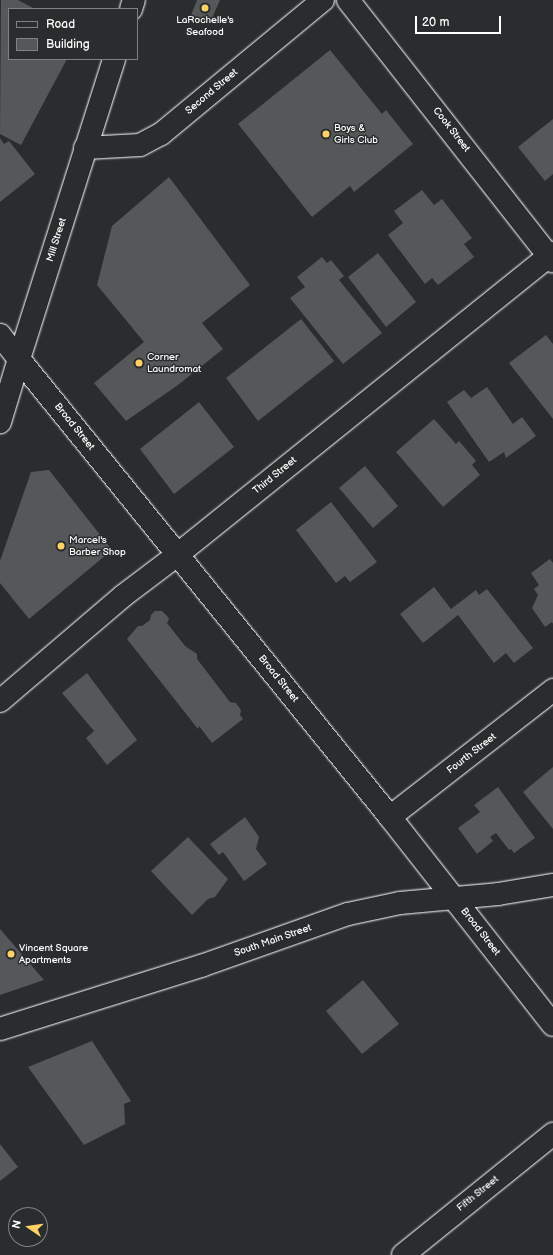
<!DOCTYPE html>
<style>
body{margin:0}
#map{position:relative;width:553px;height:1255px;overflow:hidden;background:#2a2d2e;font-family:"Balsamiq Sans",sans-serif}
div>[style]{position:absolute}
.building>*{inset:0;background:#555758}
.roads{filter:drop-shadow(0 0 1px #fff) drop-shadow(0 0 1px #fff)}
.minor>*{height:22px;margin:-11px;padding:0 11px;transform-origin:11px;border-radius:11px;background:#2a2d2e}
.tertiary>*{height:22px;margin:-11px;padding:0 11px;transform-origin:11px;border-radius:11px;background:#2a2d2e}
.secondary>*{height:22px;margin:-11px;padding:0 11px;transform-origin:11px;border-radius:11px;background:#2a2d2e}
.primary>*{height:22px;margin:-11px;padding:0 11px;transform-origin:11px;border-radius:11px;background:#2a2d2e}
.dots>*{width:11px;height:11px;translate:-50% -50%;box-sizing:border-box;border:2px solid #2a2d2e;border-radius:50%}
span{translate:-50% -50%;white-space:nowrap;text-align:center;line-height:1.15;-webkit-text-stroke:3px #2a2d2e;paint-order:stroke}
.poi-label{font-size:10px;color:#fff}
.left{translate:0 -50%;text-align:left}
.street-label{font-size:10px;color:#fff}
.legend{position:absolute;left:8px;top:8px;width:130px;height:52px;box-sizing:border-box;background:#2a2d2e;border:1px solid #7f8182;margin:0;padding:5px 7px;list-style:none;font-size:12px;color:#fff}
.legend li{display:flex;align-items:center;gap:8px;height:20px}
.legend b{width:20px;border:1px solid #7f8182}
.north{position:absolute;left:8px;top:1207px;width:40px;height:40px;box-sizing:border-box;background:#2a2d2e;border:1px solid #7f8182;border-radius:50%;rotate:283deg;font-size:11px;font-weight:700;line-height:16px;text-align:center;color:#fff}
.north::after{content:'';display:block;margin:auto;width:14px;height:18px;background:#ffd166;clip-path:polygon(50% 0,100% 100%,50% 72%,0 100%)}
.scale{position:absolute;left:415px;top:16px;width:86px;height:18px;box-sizing:border-box;border:2px solid #fff;border-top:0;padding-left:5px;font-size:12px;line-height:14px;white-space:nowrap;color:#fff;-webkit-text-stroke:3px #2a2d2e;paint-order:stroke}
</style>
<div id="map">
<div class="building">
<div style="clip-path:polygon(1px 0,18px 0,35px 9px,9px 9px,9px 59px,67px 59px,21px 145px,0 134px)"></div>
<div style="clip-path:polygon(197px 0,220px 0,210px 23px,191px 15px)"></div>
<div style="clip-path:polygon(330px 50px,382px 114px,386px 110px,413px 144px,354px 192px,350px 186px,312px 217px,238px 124px)"></div>
<div style="clip-path:polygon(553px 119px,553px 174px,545px 181px,518px 147px)"></div>
<div style="clip-path:polygon(0 138px,4px 144px,9px 141px,35px 174px,0 202px)"></div>
<div style="clip-path:polygon(169px 177px,250px 285px,202px 323px,223px 349px,178px 385px,126px 421px,94px 383px,144px 342px,97px 285px,112px 226px)"></div>
<div style="clip-path:polygon(422px 190px,434px 205px,442px 199px,472px 238px,464px 244px,474px 257px,438px 285px,432px 278px,425px 284px,388px 235px,403px 223px,394px 211px)"></div>
<div style="clip-path:polygon(378px 253px,416px 302px,386px 327px,348px 277px)"></div>
<div style="clip-path:polygon(322px 257px,327px 263px,331px 260px,344px 276px,339px 280px,382px 333px,343px 364px,290px 298px,305px 287px,297px 277px)"></div>
<div style="clip-path:polygon(301px 319px,334px 361px,258px 421px,226px 378px)"></div>
<div style="clip-path:polygon(546px 335px,553px 344px,553px 419px,509px 363px)"></div>
<div style="clip-path:polygon(487px 387px,513px 424px,522px 417px,536px 436px,506px 458px,504px 452px,489px 462px,447px 402px,464px 390px,471px 398px)"></div>
<div style="clip-path:polygon(199px 402px,234px 447px,174px 494px,140px 449px)"></div>
<div style="clip-path:polygon(434px 419px,456px 444px,459px 441px,476px 461px,472px 465px,480px 475px,443px 507px,396px 452px)"></div>
<div style="clip-path:polygon(365px 466px,398px 506px,373px 528px,339px 488px)"></div>
<div style="clip-path:polygon(49px 470px,112px 550px,29px 619px,0 583px,0 561px,31px 472px)"></div>
<div style="clip-path:polygon(331px 502px,377px 562px,350px 582px,345px 576px,336px 583px,296px 530px)"></div>
<div style="clip-path:polygon(550px 559px,553px 563px,553px 624px,552px 622px,545px 627px,532px 608px,538px 595px,534px 589px,539px 585px,531px 573px)"></div>
<div style="clip-path:polygon(434px 587px,451px 609px,476px 590px,479px 595px,487px 589px,533px 648px,514px 663px,506px 653px,494px 663px,458px 615px,423px 643px,400px 614px)"></div>
<div style="clip-path:polygon(155px 611px,162px 611px,167px 616px,169px 619px,167px 623px,185px 646px,197px 654px,197px 659px,230px 702px,236px 703px,241px 710px,240px 715px,243px 719px,212px 743px,199px 726px,198px 729px,127px 639px,138px 626px,142px 626px,150px 620px,151px 615px)"></div>
<div style="clip-path:polygon(87px 673px,137px 740px,107px 765px,86px 738px,94px 731px,62px 693px)"></div>
<div style="clip-path:polygon(553px 767px,553px 829px,523px 792px)"></div>
<div style="clip-path:polygon(498px 787px,535px 838px,514px 853px,511px 849px,509px 850px,496px 833px,490px 837px,493px 841px,477px 854px,458px 828px,480px 812px,474px 805px)"></div>
<div style="clip-path:polygon(245px 817px,259px 837px,256px 849px,267px 864px,244px 881px,223px 852px,219px 855px,210px 844px)"></div>
<div style="clip-path:polygon(188px 837px,228px 879px,215px 897px,208px 899px,192px 915px,151px 871px)"></div>
<div style="clip-path:polygon(0 929px,44px 980px,0 995px)"></div>
<div style="clip-path:polygon(363px 980px,399px 1024px,362px 1054px,326px 1011px)"></div>
<div style="clip-path:polygon(92px 1041px,131px 1101px,124px 1104px,125px 1124px,84px 1145px,28px 1067px)"></div>
<div style="clip-path:polygon(0 1144px,18px 1167px,0 1181px)"></div>
</div>
<div class="roads">
<div class="minor">
<div style="left:348px;top:0;width:332px;rotate:51.9deg"></div>
<div style="left:85px;top:148px;width:55px;rotate:-3.1deg"></div>
<div style="left:140px;top:145px;width:24px;rotate:-28deg"></div>
<div style="left:161px;top:134px;width:210px;rotate:-39.6deg"></div>
<div style="left:0;top:701px;width:162px;rotate:-40.5deg"></div>
<div style="left:123px;top:596px;width:68px;rotate:-37.2deg"></div>
<div style="left:177px;top:555px;width:482px;rotate:-38.8deg"></div>
<div style="left:390px;top:817px;width:207px;rotate:-37.9deg"></div>
<div style="left:403px;top:1255px;width:193px;rotate:-38.9deg"></div>
</div>
<div class="tertiary">
<div style="left:19px;top:359px;width:589px;rotate:50.99deg"></div>
<div style="left:390px;top:817px;width:264px;rotate:51.9deg"></div>
<div style="left:0;top:1029px;width:211px;rotate:-17.4deg"></div>
<div style="left:201px;top:966px;width:156px;rotate:-19.5deg"></div>
<div style="left:348px;top:914px;width:53px;rotate:-11.9deg"></div>
<div style="left:400px;top:903px;width:98px;rotate:-5.2deg"></div>
<div style="left:498px;top:894px;width:56px;rotate:-9.3deg"></div>
</div>
<div class="secondary">
<div style="left:131px;top:9px;width:9px;rotate:-72deg"></div>
<div style="left:19px;top:359px;width:315px;rotate:-72.4deg"></div>
</div>
<div class="primary">
<div style="left:0;top:335px;width:31px;rotate:52deg"></div>
<div style="left:19px;top:359px;width:66px;rotate:106.8deg"></div>
</div>
</div>
<div class="dots">
<div style="left:205px;top:8px;background:#ffd166"></div>
<div style="left:326px;top:134px;background:#ffd166"></div>
<div style="left:139px;top:363px;background:#ffd166"></div>
<div style="left:61px;top:546px;background:#ffd166"></div>
<div style="left:11px;top:954px;background:#ffd166"></div>
</div>
<div class="poi-label">
<span style="left:205px;top:26px">LaRochelle's<br>Seafood</span>
<span class="left" style="left:334px;top:134px">Boys &amp;<br>Girls Club</span>
<span class="left" style="left:147px;top:363px">Corner<br>Laundromat</span>
<span class="left" style="left:69px;top:546px">Marcel's<br>Barber Shop</span>
<span class="left" style="left:19px;top:954px">Vincent Square<br>Apartments</span>
</div>
<div class="street-label">
<span style="left:212px;top:92px;rotate:-40deg">Second Street</span>
<span style="left:451px;top:130px;rotate:52deg">Cook Street</span>
<span style="left:57px;top:240px;rotate:-73deg">Mill Street</span>
<span style="left:74px;top:427px;rotate:51deg">Broad Street</span>
<span style="left:275px;top:476px;rotate:-39deg">Third Street</span>
<span style="left:278px;top:679px;rotate:51deg">Broad Street</span>
<span style="left:472px;top:754px;rotate:-38deg">Fourth Street</span>
<span style="left:480px;top:932px;rotate:52deg">Broad Street</span>
<span style="left:273px;top:941px;rotate:-19deg">South Main Street</span>
<span style="left:478px;top:1194px;rotate:-39deg">Fifth Street</span>
</div>
<ul class="legend">
<li><b style="height:5px;background:#2a2d2e"></b>Road</li>
<li><b style="height:11px;background:#555758"></b>Building</li>
</ul>
<div class="north">N</div>
<div class="scale">20 m</div>
</div>
